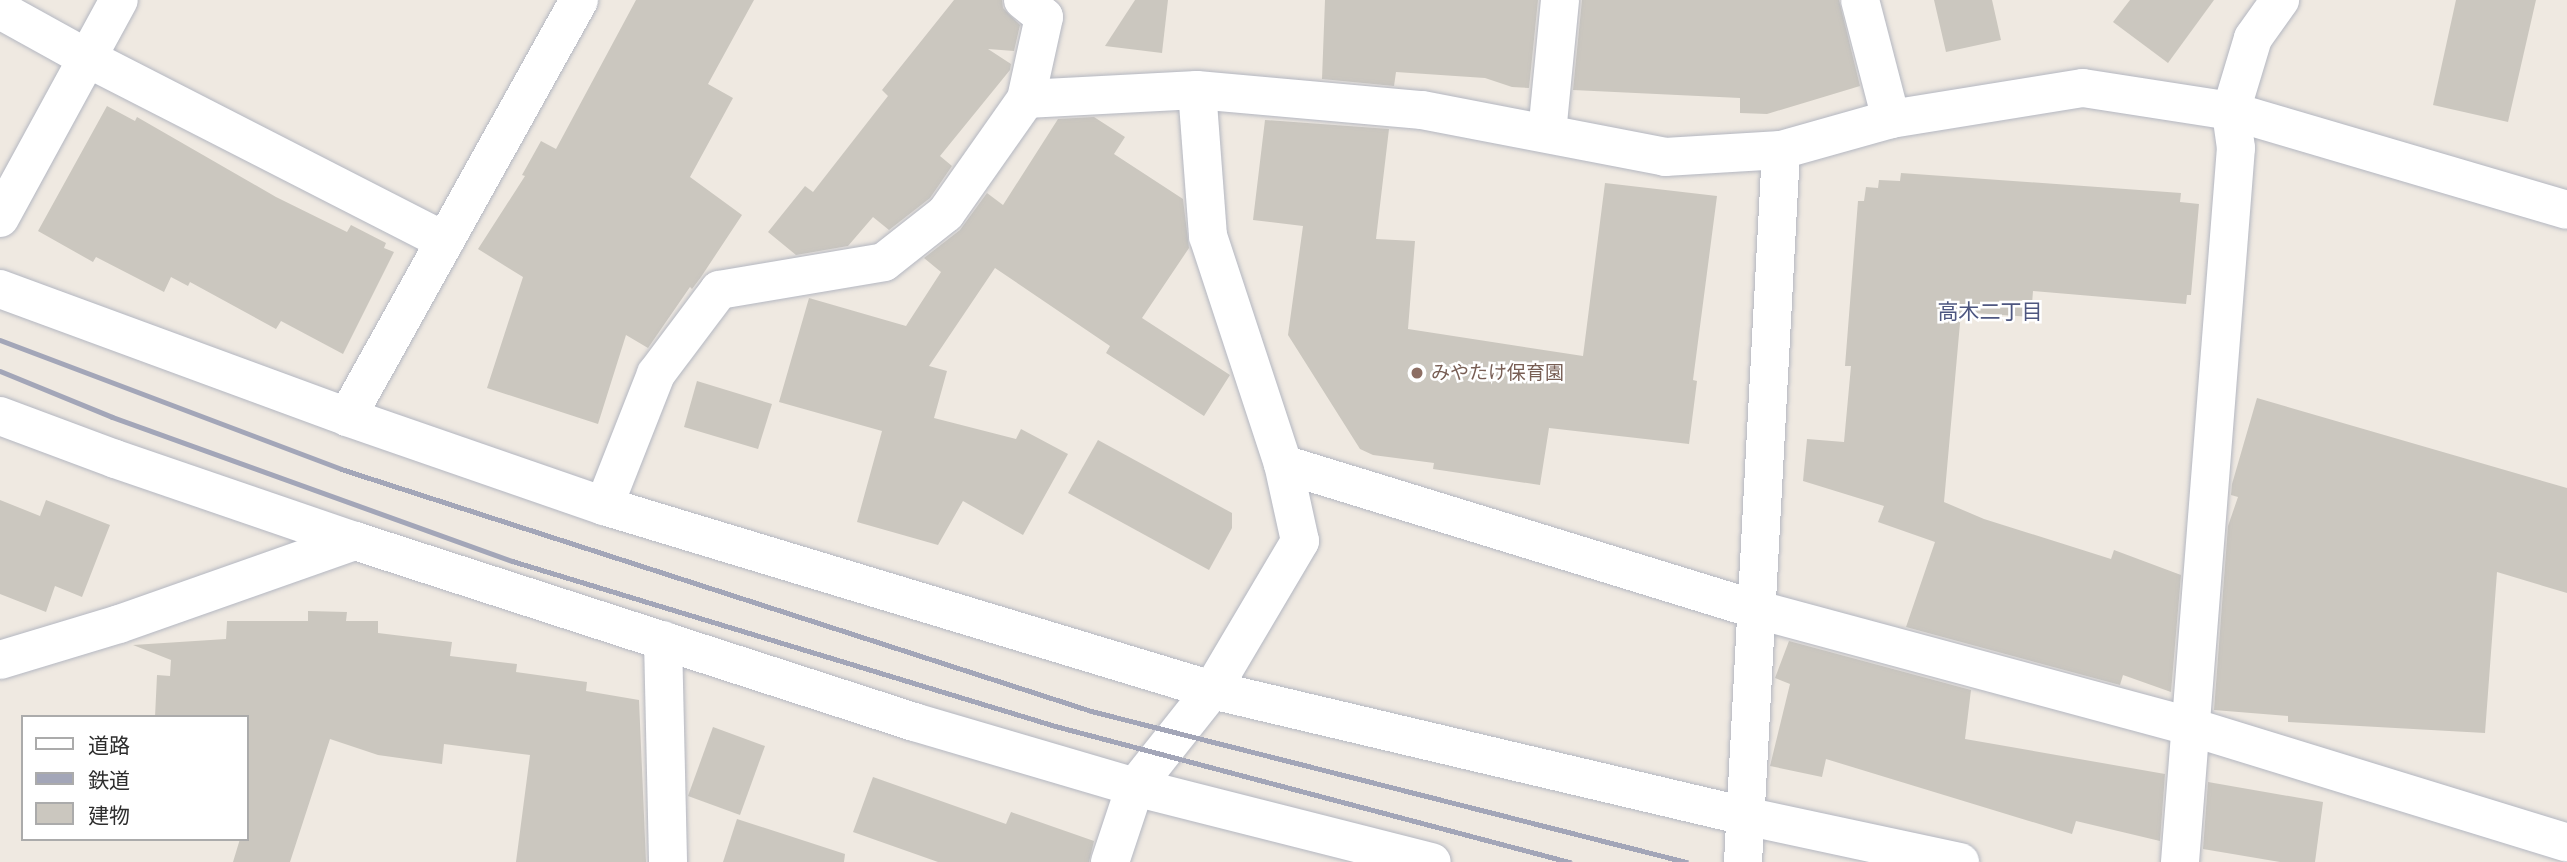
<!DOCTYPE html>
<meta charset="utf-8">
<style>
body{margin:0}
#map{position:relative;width:2567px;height:862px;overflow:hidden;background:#efe9e1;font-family:"Space Grotesk","Noto Sans JP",sans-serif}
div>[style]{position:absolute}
.building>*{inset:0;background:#cbc7bf}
.roads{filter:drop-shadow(0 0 2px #b4b7c1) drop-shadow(0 0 2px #b4b7c1)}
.minor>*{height:38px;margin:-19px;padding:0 19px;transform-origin:19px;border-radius:19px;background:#fff}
.rail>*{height:5px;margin:-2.5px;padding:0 2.5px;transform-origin:2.5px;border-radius:2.5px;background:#a3a6b8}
.dots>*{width:19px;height:19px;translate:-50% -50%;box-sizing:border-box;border:4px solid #fff;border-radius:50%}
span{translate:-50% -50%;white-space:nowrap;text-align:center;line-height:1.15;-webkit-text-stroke:5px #fff;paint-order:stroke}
.education-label{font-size:19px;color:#785e54}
.left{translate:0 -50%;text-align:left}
.neighbourhood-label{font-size:21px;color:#4d5680}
.legend{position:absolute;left:21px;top:715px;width:228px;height:126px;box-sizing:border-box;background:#fff;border:2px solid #ababab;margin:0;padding:9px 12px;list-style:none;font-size:21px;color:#2e2e2e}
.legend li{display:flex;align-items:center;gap:14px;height:35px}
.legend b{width:35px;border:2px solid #ababab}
</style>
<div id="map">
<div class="building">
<div style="clip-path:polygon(636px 0,754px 0,708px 84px,733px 98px,690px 177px,742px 215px,701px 277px,692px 289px,690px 287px,648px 348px,626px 335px,598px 424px,487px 388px,523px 277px,478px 249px,525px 176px,522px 175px,541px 141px,556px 149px)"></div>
<div style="clip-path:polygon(954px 0,1002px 0,1003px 8px,1020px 25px,1014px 51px,988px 49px,1011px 64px,1010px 70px,940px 156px,952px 166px,930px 198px,889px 230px,873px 217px,848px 246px,796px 255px,768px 232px,805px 186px,813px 192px,888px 96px,882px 90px)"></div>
<div style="clip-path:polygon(1135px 0,1168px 0,1162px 53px,1105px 46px)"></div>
<div style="clip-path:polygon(1325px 0,1538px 0,1529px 88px,1512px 87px,1485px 78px,1396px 72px,1394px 86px,1322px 79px)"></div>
<div style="clip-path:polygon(1582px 0,1839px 0,1860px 86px,1767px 114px,1740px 113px,1740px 98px,1573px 90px)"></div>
<div style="clip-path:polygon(1934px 0,1992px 0,2001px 40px,1946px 52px)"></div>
<div style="clip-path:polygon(2130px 0,2214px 0,2168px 63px,2113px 22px)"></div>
<div style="clip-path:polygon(2456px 0,2536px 0,2508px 122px,2433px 105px)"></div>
<div style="clip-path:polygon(107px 106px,135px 121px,137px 117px,276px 197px,347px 232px,351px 225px,386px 243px,384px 248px,394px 252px,343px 354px,281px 321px,276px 329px,190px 282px,188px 286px,171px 277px,164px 292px,96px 257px,93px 262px,38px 231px)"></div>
<div style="clip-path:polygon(1094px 117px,1125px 137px,1114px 154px,1183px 199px,1189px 248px,1142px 318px,1230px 375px,1204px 416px,1106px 353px,1110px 346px,995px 268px,929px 366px,947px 371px,934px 418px,1016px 439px,1021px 429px,1068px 454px,1023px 535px,963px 501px,938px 545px,857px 522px,882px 431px,779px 402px,809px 298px,906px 326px,941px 272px,924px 258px,960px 230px,987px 193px,1003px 205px,1058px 119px)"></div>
<div style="clip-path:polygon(1265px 120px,1389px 129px,1376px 239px,1415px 241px,1408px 329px,1583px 356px,1605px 183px,1717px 196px,1693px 380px,1697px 381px,1689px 444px,1549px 428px,1540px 485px,1433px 469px,1434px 463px,1373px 455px,1360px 449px,1288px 335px,1303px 226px,1253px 220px)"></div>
<div style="clip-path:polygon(1901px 173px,2181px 193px,2180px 202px,2199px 204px,2191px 295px,2187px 295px,2186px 304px,2033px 291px,2031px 317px,1961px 312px,1944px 502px,1984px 519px,2111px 559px,2114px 550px,2181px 575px,2171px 692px,2123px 675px,2120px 685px,1906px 627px,1935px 542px,1878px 522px,1884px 506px,1803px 481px,1807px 439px,1844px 442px,1851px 366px,1845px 366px,1858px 201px,1864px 201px,1866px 187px,1878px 188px,1879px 180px,1900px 181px)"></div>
<div style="clip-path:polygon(697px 381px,772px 404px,758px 449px,684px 427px)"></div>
<div style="clip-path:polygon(2257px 398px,2567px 488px,2567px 593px,2497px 572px,2485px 733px,2288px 722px,2288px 716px,2214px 710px,2228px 526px,2238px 497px,2231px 495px,2232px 484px)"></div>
<div style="clip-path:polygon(1098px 440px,1232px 513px,1232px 528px,1209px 570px,1068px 493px)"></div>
<div style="clip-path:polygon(0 500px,40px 516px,46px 500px,110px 525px,82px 597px,55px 586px,46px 612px,0 594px)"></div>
<div style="clip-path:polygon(308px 611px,347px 612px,346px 621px,378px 621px,378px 633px,452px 642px,450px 656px,517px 664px,516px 672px,587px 682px,586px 691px,639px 700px,646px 862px,516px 862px,530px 755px,444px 744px,442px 764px,378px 755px,330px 739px,290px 862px,233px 862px,240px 839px,247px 839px,247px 717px,155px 717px,157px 675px,170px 676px,171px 660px,133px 645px,226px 639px,227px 621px,308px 621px)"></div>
<div style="clip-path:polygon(1789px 641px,1971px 690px,1965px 739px,2165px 774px,2160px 841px,2076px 821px,2072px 834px,1826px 759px,1822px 777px,1770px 766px,1790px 684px,1775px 678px)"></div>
<div style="clip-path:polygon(713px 727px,765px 746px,740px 815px,688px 796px)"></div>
<div style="clip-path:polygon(873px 777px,1006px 824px,1011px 812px,1094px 841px,1089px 862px,938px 862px,853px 832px)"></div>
<div style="clip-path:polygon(2208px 782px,2323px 802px,2315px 862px,2280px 862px,2203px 849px)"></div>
<div style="clip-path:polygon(737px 819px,845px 854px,844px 862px,723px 862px)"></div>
</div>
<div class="roads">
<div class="minor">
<div style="left:1023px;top:0;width:27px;rotate:39deg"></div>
<div style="left:1044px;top:17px;width:84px;rotate:102.4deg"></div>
<div style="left:1860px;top:0;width:123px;rotate:75.4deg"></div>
<div style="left:0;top:10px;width:99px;rotate:28.9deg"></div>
<div style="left:87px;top:58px;width:402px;rotate:27.1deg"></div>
<div style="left:1547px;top:133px;width:134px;rotate:-84.4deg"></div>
<div style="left:0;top:218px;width:248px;rotate:-61.4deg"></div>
<div style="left:0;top:289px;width:370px;rotate:20.2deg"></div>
<div style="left:347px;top:417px;width:272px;rotate:19.1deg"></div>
<div style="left:604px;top:506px;width:635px;rotate:16.84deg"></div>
<div style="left:1212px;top:690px;width:548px;rotate:13.3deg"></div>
<div style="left:1745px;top:816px;width:220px;rotate:12.1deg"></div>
<div style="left:0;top:416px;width:123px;rotate:20.5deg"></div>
<div style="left:115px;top:459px;width:254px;rotate:18.9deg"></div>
<div style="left:355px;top:541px;width:588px;rotate:17.94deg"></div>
<div style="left:914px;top:722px;width:230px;rotate:16.4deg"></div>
<div style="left:1135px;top:787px;width:306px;rotate:14.2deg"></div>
<div style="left:347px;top:417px;width:477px;rotate:-60.9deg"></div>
<div style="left:1283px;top:464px;width:494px;rotate:17.1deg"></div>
<div style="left:1755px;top:609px;width:452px;rotate:15.1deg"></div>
<div style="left:2191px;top:727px;width:393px;rotate:17.1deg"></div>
<div style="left:604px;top:506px;width:142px;rotate:-68.5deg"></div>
<div style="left:656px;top:374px;width:105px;rotate:-53.1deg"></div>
<div style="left:719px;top:290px;width:167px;rotate:-9.6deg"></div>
<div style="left:884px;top:262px;width:79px;rotate:-38.3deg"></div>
<div style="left:946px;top:213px;width:139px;rotate:-54.9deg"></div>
<div style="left:1026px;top:99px;width:171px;rotate:-3deg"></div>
<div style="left:1197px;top:90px;width:226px;rotate:5.1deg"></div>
<div style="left:1422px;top:110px;width:248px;rotate:10.9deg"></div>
<div style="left:1665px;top:157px;width:116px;rotate:-3.5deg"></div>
<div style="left:1781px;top:150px;width:114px;rotate:-15.7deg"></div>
<div style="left:1891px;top:119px;width:194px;rotate:-9.2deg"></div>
<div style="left:2083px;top:88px;width:150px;rotate:8.8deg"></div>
<div style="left:2231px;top:111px;width:350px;rotate:16.4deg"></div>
<div style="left:663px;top:640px;width:222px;rotate:88.7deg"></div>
<div style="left:0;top:660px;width:124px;rotate:-16.8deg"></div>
<div style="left:119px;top:624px;width:250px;rotate:-19.4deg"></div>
<div style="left:1110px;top:862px;width:79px;rotate:-71.6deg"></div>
<div style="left:1135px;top:787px;width:124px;rotate:-51.6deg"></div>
<div style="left:1212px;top:690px;width:173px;rotate:-59.4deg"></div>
<div style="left:1300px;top:541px;width:79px;rotate:-102.4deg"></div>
<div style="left:1283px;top:464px;width:240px;rotate:-108.2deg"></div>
<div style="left:1208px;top:236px;width:146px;rotate:-94.3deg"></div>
<div style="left:1743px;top:862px;width:713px;rotate:-86.94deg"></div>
<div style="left:2180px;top:862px;width:716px;rotate:-85.52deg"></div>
<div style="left:2236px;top:148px;width:37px;rotate:-98deg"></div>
<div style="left:2231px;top:111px;width:76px;rotate:-73.2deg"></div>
<div style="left:2253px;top:38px;width:47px;rotate:-54.6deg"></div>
</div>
</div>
<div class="rail">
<div style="left:0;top:340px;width:365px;rotate:20.7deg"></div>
<div style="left:341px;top:469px;width:788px;rotate:17.88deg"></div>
<div style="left:1091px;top:711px;width:614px;rotate:14.24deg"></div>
<div style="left:0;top:371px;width:121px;rotate:22.3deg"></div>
<div style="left:112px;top:417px;width:425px;rotate:19.8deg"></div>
<div style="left:512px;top:561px;width:568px;rotate:16.9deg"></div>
<div style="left:1055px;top:726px;width:532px;rotate:14.82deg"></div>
</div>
<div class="dots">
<div style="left:1417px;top:373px;background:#8d6e63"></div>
</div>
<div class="education-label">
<span class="left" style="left:1431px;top:373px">みやたけ保育園</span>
</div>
<div class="neighbourhood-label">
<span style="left:1990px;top:312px">高木二丁目</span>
</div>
<ul class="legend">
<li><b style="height:9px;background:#fff"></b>道路</li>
<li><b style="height:9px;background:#a3a6b8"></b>鉄道</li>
<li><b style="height:19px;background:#cbc7bf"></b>建物</li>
</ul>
</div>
